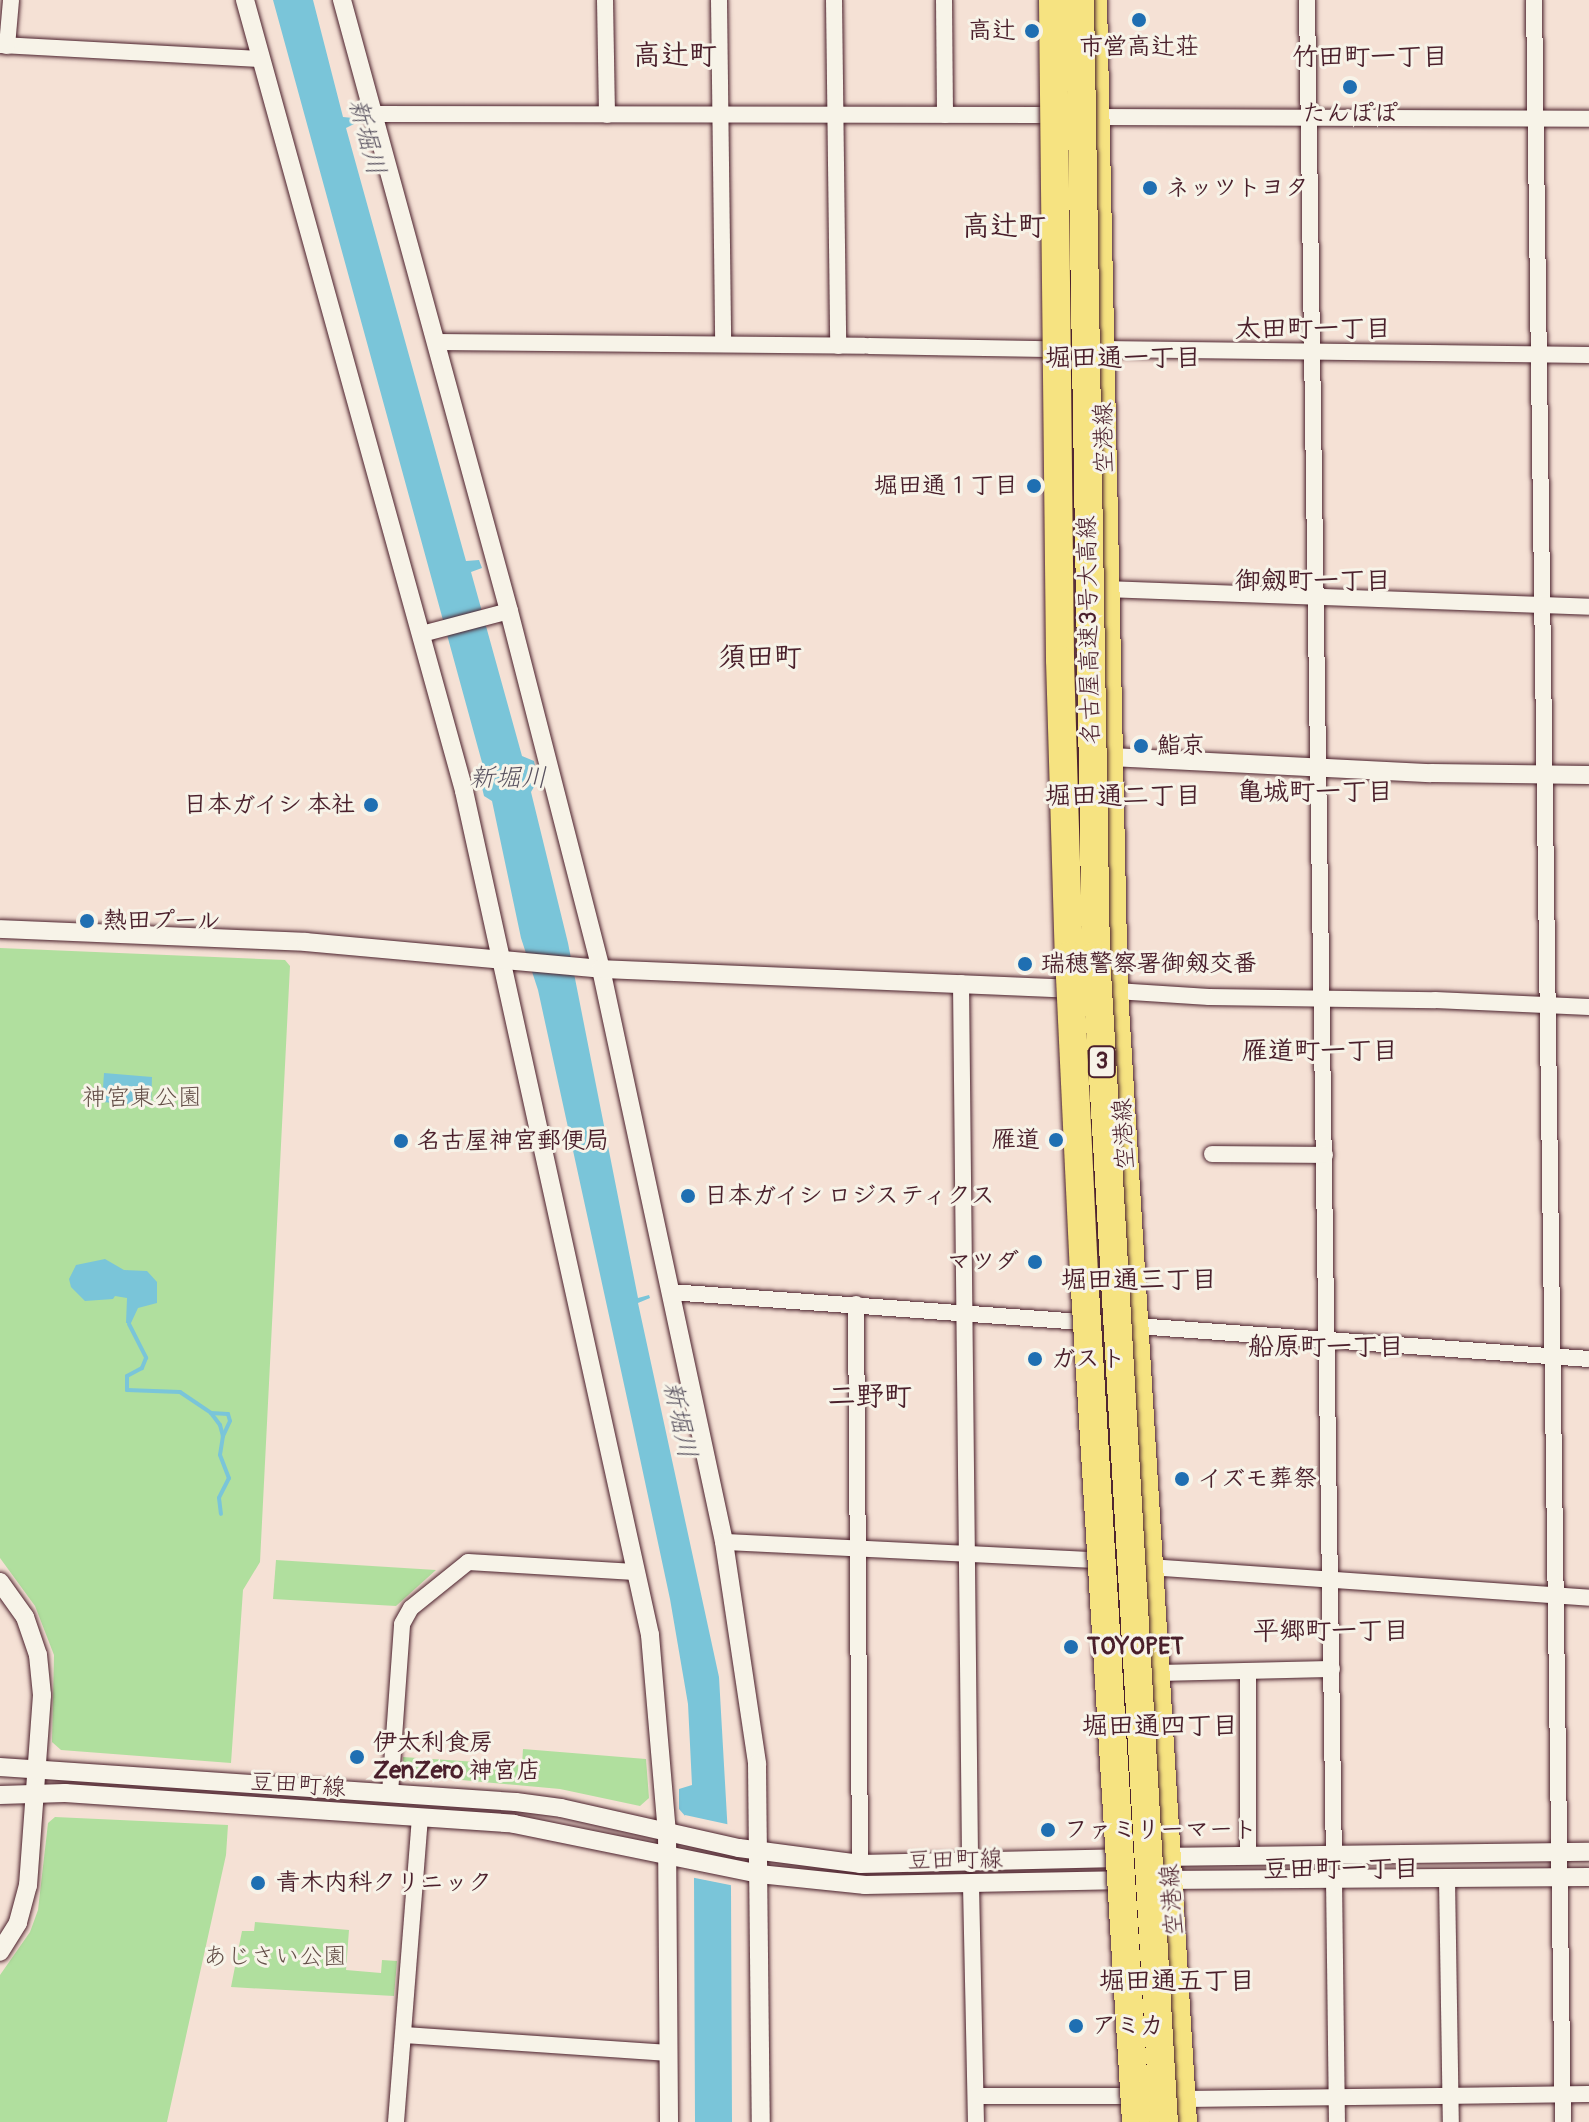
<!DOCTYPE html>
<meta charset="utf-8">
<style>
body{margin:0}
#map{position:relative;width:1589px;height:2122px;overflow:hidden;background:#f5e1d5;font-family:Pangolin,"Klee One",sans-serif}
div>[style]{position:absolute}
.green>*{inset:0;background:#b0df9e}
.water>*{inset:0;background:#7ac5d9}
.pier>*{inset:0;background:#f5e1d5}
.stream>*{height:4px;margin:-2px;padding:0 2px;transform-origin:2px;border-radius:2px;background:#7ac5d9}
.roads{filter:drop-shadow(0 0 2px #4a1f2b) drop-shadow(0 0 2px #4a1f2b)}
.minor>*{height:16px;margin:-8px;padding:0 8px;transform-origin:8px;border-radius:8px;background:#f7f3e8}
.tertiary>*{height:18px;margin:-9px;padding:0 9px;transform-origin:9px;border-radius:9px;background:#f7f3e8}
.primary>*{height:24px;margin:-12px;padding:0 12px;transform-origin:12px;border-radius:12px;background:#f6e381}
.bridges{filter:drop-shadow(0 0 2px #4a1f2b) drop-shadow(0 0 2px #4a1f2b)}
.motorway-bridge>*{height:28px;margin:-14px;padding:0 14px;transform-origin:14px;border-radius:14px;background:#f6e381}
.dots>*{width:22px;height:22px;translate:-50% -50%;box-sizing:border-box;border:4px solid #f7f3e8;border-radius:50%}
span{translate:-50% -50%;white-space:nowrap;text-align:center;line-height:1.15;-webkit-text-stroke:6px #f7f3e8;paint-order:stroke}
.shield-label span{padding:2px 6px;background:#f7f3e8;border:2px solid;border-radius:6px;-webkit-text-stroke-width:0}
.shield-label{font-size:22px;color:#4a1f2b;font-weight:700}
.poi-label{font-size:24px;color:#4a1f2b;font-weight:700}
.right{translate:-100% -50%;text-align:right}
.left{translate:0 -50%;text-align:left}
.street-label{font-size:24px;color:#4a1f2b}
.park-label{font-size:24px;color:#644f48}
.neighbourhood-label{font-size:26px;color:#4a1f2b;font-weight:700}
.water-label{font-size:26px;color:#58515f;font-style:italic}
.quarter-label{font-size:28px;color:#4a1f2b;font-weight:700}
</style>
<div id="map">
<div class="green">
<div style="clip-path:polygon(0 948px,285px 960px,290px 966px,260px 1562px,243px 1590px,231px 1763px,61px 1750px,52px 1742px,54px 1655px,35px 1606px,0 1558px)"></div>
<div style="clip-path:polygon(276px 1560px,436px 1570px,396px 1606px,273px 1599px)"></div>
<div style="clip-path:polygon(523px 1749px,646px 1759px,649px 1798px,640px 1806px,560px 1789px,407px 1775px,403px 1770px,403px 1757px,522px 1765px)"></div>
<div style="clip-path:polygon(55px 1817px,228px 1825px,226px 1855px,167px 2122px,0 2122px,0 1975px,30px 1932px,38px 1910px,48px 1823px)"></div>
<div style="clip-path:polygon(255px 1922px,349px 1930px,346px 1970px,381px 1973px,382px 1960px,397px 1961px,394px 1996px,231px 1987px,242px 1931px,254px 1931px)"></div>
</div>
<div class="water">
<div style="clip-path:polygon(273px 0,313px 0,343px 117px,353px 118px,354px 124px,346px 128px,466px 561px,479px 560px,482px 568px,471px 572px,522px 756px,534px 761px,538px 780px,531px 792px,568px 943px,638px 1298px,649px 1295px,650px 1298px,638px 1303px,719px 1677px,731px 1888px,732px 2122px,695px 2122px,694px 1877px,686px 1817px,679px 1809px,679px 1789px,692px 1785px,688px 1704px,670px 1599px,632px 1421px,538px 990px,521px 938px,492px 801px,484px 796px,479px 775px,483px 766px)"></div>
<div style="clip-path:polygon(104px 1073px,152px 1077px,151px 1106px,102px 1102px)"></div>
<div style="clip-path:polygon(105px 1259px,124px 1270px,147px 1271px,157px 1282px,157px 1303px,138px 1308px,131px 1323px,126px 1323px,127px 1298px,115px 1296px,113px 1299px,85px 1301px,71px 1287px,69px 1279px,76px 1265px)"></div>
</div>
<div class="pier">
<div style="clip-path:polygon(685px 1815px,731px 1825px,735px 1886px,690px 1877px)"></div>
</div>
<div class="stream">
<div style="left:129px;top:1324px;width:38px;rotate:63deg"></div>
<div style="left:146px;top:1358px;width:11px;rotate:112deg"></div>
<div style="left:142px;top:1368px;width:17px;rotate:152deg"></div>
<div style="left:127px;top:1376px;width:14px;rotate:90deg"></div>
<div style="left:127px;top:1390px;width:53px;rotate:2.2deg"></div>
<div style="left:180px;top:1392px;width:37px;rotate:34deg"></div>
<div style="left:211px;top:1413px;width:15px;rotate:53deg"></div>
<div style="left:220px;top:1425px;width:11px;rotate:75deg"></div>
<div style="left:223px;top:1436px;width:19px;rotate:99deg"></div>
<div style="left:220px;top:1455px;width:25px;rotate:69deg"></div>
<div style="left:229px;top:1478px;width:22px;rotate:117deg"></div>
<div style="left:219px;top:1498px;width:16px;rotate:83deg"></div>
<div style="left:211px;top:1413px;width:17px;rotate:3deg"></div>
<div style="left:228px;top:1414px;width:7px;rotate:74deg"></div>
<div style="left:230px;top:1421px;width:17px;rotate:115deg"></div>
</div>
<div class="roads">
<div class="minor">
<div style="left:605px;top:0;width:115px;rotate:89deg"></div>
<div style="left:719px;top:0;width:344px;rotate:89.3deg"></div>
<div style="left:834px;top:0;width:346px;rotate:89.3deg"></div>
<div style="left:944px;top:0;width:115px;rotate:89.5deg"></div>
<div style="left:1307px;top:0;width:1855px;rotate:89.17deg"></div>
<div style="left:1534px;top:0;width:2122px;rotate:89.22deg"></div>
<div style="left:0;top:45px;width:261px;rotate:3.1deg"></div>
<div style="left:7px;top:46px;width:46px;rotate:-85deg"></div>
<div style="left:373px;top:114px;width:669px;rotate:0.09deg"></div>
<div style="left:1097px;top:117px;width:492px;rotate:0.2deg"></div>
<div style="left:436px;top:342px;width:428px;rotate:0.5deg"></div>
<div style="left:869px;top:346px;width:179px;rotate:1deg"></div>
<div style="left:1102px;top:349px;width:487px;rotate:0.7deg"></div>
<div style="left:1106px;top:589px;width:483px;rotate:2.1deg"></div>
<div style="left:422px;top:634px;width:90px;rotate:-14.8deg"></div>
<div style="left:961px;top:983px;width:881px;rotate:89.41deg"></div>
<div style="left:1116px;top:991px;width:93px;rotate:3.7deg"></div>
<div style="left:1209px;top:997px;width:226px;rotate:0.8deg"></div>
<div style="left:1435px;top:1000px;width:154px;rotate:2.6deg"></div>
<div style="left:1212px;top:1154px;width:113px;rotate:0.5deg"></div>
<div style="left:670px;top:1292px;width:921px;rotate:4.17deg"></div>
<div style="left:856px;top:1304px;width:560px;rotate:89.59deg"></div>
<div style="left:724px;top:1542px;width:368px;rotate:2.8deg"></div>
<div style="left:1150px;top:1567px;width:440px;rotate:4deg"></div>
<div style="left:1248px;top:1672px;width:184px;rotate:90deg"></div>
<div style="left:1156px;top:1673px;width:176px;rotate:-1.3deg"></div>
<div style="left:390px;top:1793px;width:169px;rotate:-85.9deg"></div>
<div style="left:402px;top:1624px;width:18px;rotate:-61deg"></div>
<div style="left:411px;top:1608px;width:73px;rotate:-38.9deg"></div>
<div style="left:468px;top:1562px;width:167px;rotate:3.4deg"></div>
<div style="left:1447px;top:1878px;width:244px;rotate:89.1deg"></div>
<div style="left:1334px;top:1879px;width:243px;rotate:89.3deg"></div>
<div style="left:971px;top:1885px;width:237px;rotate:88.8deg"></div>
<div style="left:405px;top:2035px;width:264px;rotate:3.9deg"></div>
<div style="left:976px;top:2096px;width:148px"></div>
<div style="left:1184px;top:2099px;width:405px;rotate:-0.7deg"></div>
<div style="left:396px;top:2122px;width:305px;rotate:-85.5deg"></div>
</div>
<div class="tertiary">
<div style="left:245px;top:0;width:821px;rotate:74.52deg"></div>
<div style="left:464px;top:791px;width:864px;rotate:77.57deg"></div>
<div style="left:650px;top:1635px;width:198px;rotate:85.1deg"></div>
<div style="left:667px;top:1832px;width:290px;rotate:89.6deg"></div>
<div style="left:342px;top:0;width:633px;rotate:74.71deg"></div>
<div style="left:509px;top:611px;width:370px;rotate:75.6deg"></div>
<div style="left:601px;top:969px;width:586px;rotate:77.88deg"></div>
<div style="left:724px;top:1542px;width:224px;rotate:81.5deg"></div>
<div style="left:757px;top:1764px;width:358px;rotate:89.4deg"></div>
<div style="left:1111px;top:757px;width:320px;rotate:2.9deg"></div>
<div style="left:1431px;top:773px;width:158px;rotate:0.7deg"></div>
<div style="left:0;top:929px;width:306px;rotate:2.4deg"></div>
<div style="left:306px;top:942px;width:296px;rotate:5.2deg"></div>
<div style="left:601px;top:969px;width:478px;rotate:2.4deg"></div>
<div style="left:0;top:1582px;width:43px;rotate:54.5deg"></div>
<div style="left:25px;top:1617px;width:40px;rotate:71.1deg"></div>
<div style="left:38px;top:1655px;width:40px;rotate:84.3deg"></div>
<div style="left:42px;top:1695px;width:191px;rotate:94.2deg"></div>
<div style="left:28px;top:1885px;width:39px;rotate:105deg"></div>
<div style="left:18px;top:1923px;width:34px;rotate:122deg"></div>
<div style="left:0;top:1767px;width:517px;rotate:3.88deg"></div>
<div style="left:516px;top:1802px;width:45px;rotate:7.6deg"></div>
<div style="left:561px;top:1808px;width:182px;rotate:12.7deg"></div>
<div style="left:739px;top:1848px;width:122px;rotate:7.5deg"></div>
<div style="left:860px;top:1864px;width:270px;rotate:-1.3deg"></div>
<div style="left:0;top:1795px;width:65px;rotate:-1.8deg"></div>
<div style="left:65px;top:1793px;width:450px;rotate:3.9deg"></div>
<div style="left:514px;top:1824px;width:250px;rotate:11.5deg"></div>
<div style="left:759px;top:1874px;width:107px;rotate:5.9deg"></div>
<div style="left:865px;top:1885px;width:265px;rotate:-1.1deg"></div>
<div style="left:1156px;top:1857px;width:433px;rotate:-0.7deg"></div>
<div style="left:1160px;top:1880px;width:429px;rotate:-0.4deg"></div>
</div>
<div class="primary">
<div style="left:1095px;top:0;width:991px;rotate:88.79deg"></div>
<div style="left:1116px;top:991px;width:1133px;rotate:86.51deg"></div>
</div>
</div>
<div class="bridges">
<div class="motorway-bridge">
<div style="left:1053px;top:0;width:660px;rotate:89.39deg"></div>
<div style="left:1060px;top:660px;width:296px;rotate:88.3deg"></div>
<div style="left:1069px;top:956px;width:318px;rotate:87.3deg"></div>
<div style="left:1084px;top:1274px;width:850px;rotate:86.49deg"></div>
<div style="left:1080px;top:0;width:955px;rotate:89.04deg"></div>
<div style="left:1096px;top:955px;width:1169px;rotate:86.67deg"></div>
</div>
</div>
<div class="dots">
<div style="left:1139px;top:20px;background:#1f6fb2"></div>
<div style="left:1032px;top:31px;background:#1f6fb2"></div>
<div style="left:1350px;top:87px;background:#1f6fb2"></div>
<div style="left:1150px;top:188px;background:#1f6fb2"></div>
<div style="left:1034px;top:486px;background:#1f6fb2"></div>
<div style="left:1141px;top:746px;background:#1f6fb2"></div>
<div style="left:371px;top:805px;background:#1f6fb2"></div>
<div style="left:87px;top:921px;background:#1f6fb2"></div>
<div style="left:1025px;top:964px;background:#1f6fb2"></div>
<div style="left:1056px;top:1140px;background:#1f6fb2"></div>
<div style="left:401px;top:1141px;background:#1f6fb2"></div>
<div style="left:688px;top:1196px;background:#1f6fb2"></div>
<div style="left:1035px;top:1262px;background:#1f6fb2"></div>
<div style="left:1035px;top:1359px;background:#1f6fb2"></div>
<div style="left:1182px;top:1479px;background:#1f6fb2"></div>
<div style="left:1071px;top:1647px;background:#1f6fb2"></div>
<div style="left:357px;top:1757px;background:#1f6fb2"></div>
<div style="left:1048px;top:1830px;background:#1f6fb2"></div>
<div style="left:258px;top:1883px;background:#1f6fb2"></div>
<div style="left:1076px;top:2026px;background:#1f6fb2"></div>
</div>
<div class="shield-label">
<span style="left:1102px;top:1062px">3</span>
</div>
<div class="poi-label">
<span class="right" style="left:1016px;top:31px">高辻</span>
<span style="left:1139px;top:47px">市営高辻荘</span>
<span style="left:1350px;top:114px">たんぽぽ</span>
<span class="left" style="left:1166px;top:188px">ネッツトヨタ</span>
<span class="right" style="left:1018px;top:486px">堀田通１丁目</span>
<span class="left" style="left:1157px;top:746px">鮨京</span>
<span class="right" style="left:355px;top:805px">日本ガイシ 本社</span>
<span class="left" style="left:103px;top:921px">熱田プール</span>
<span class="left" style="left:1041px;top:964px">瑞穂警察署御剱交番</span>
<span class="right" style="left:1040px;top:1140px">雁道</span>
<span class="left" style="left:417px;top:1141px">名古屋神宮郵便局</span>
<span class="left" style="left:704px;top:1196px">日本ガイシ ロジスティクス</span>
<span class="right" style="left:1019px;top:1262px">マツダ</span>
<span class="left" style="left:1051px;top:1359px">ガスト</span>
<span class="left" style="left:1198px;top:1479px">イズモ葬祭</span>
<span class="left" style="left:1087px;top:1647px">TOYOPET</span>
<span class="left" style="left:373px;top:1757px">伊太利食房<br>ZenZero 神宮店</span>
<span class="left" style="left:1064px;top:1830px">ファミリーマート</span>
<span class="left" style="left:276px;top:1883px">青木内科クリニック</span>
<span class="left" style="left:1092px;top:2026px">アミカ</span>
</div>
<div class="street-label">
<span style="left:1104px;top:438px;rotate:-91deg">空港線</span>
<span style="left:1089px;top:630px;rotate:-91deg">名古屋高速3号大高線</span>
<span style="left:1124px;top:1134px;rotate:-93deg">空港線</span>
<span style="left:298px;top:1785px;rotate:4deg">豆田町線</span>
<span style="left:955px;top:1860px;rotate:-1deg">豆田町線</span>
<span style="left:1172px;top:1900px;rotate:-94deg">空港線</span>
</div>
<div class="park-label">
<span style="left:142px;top:1098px">神宮東公園</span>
<span style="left:275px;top:1957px">あじさい公園</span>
</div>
<div class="neighbourhood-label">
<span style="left:1370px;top:58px">竹田町一丁目</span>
<span style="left:1313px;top:330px">太田町一丁目</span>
<span style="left:1123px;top:359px">堀田通一丁目</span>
<span style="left:1313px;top:582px">御劔町一丁目</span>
<span style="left:1315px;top:793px">亀城町一丁目</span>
<span style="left:1123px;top:797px">堀田通二丁目</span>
<span style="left:1320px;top:1052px">雁道町一丁目</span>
<span style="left:1139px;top:1281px">堀田通三丁目</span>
<span style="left:1326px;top:1348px">船原町一丁目</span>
<span style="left:1331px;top:1632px">平郷町一丁目</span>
<span style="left:1160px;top:1727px">堀田通四丁目</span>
<span style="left:1341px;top:1870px">豆田町一丁目</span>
<span style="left:1177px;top:1982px">堀田通五丁目</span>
</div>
<div class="water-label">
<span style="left:366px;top:137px;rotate:75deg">新堀川</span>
<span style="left:508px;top:779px">新堀川</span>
<span style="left:679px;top:1420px;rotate:78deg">新堀川</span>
</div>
<div class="quarter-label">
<span style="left:675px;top:56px">高辻町</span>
<span style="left:1004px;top:227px">高辻町</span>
<span style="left:760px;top:658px">須田町</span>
<span style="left:870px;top:1397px">二野町</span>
</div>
</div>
